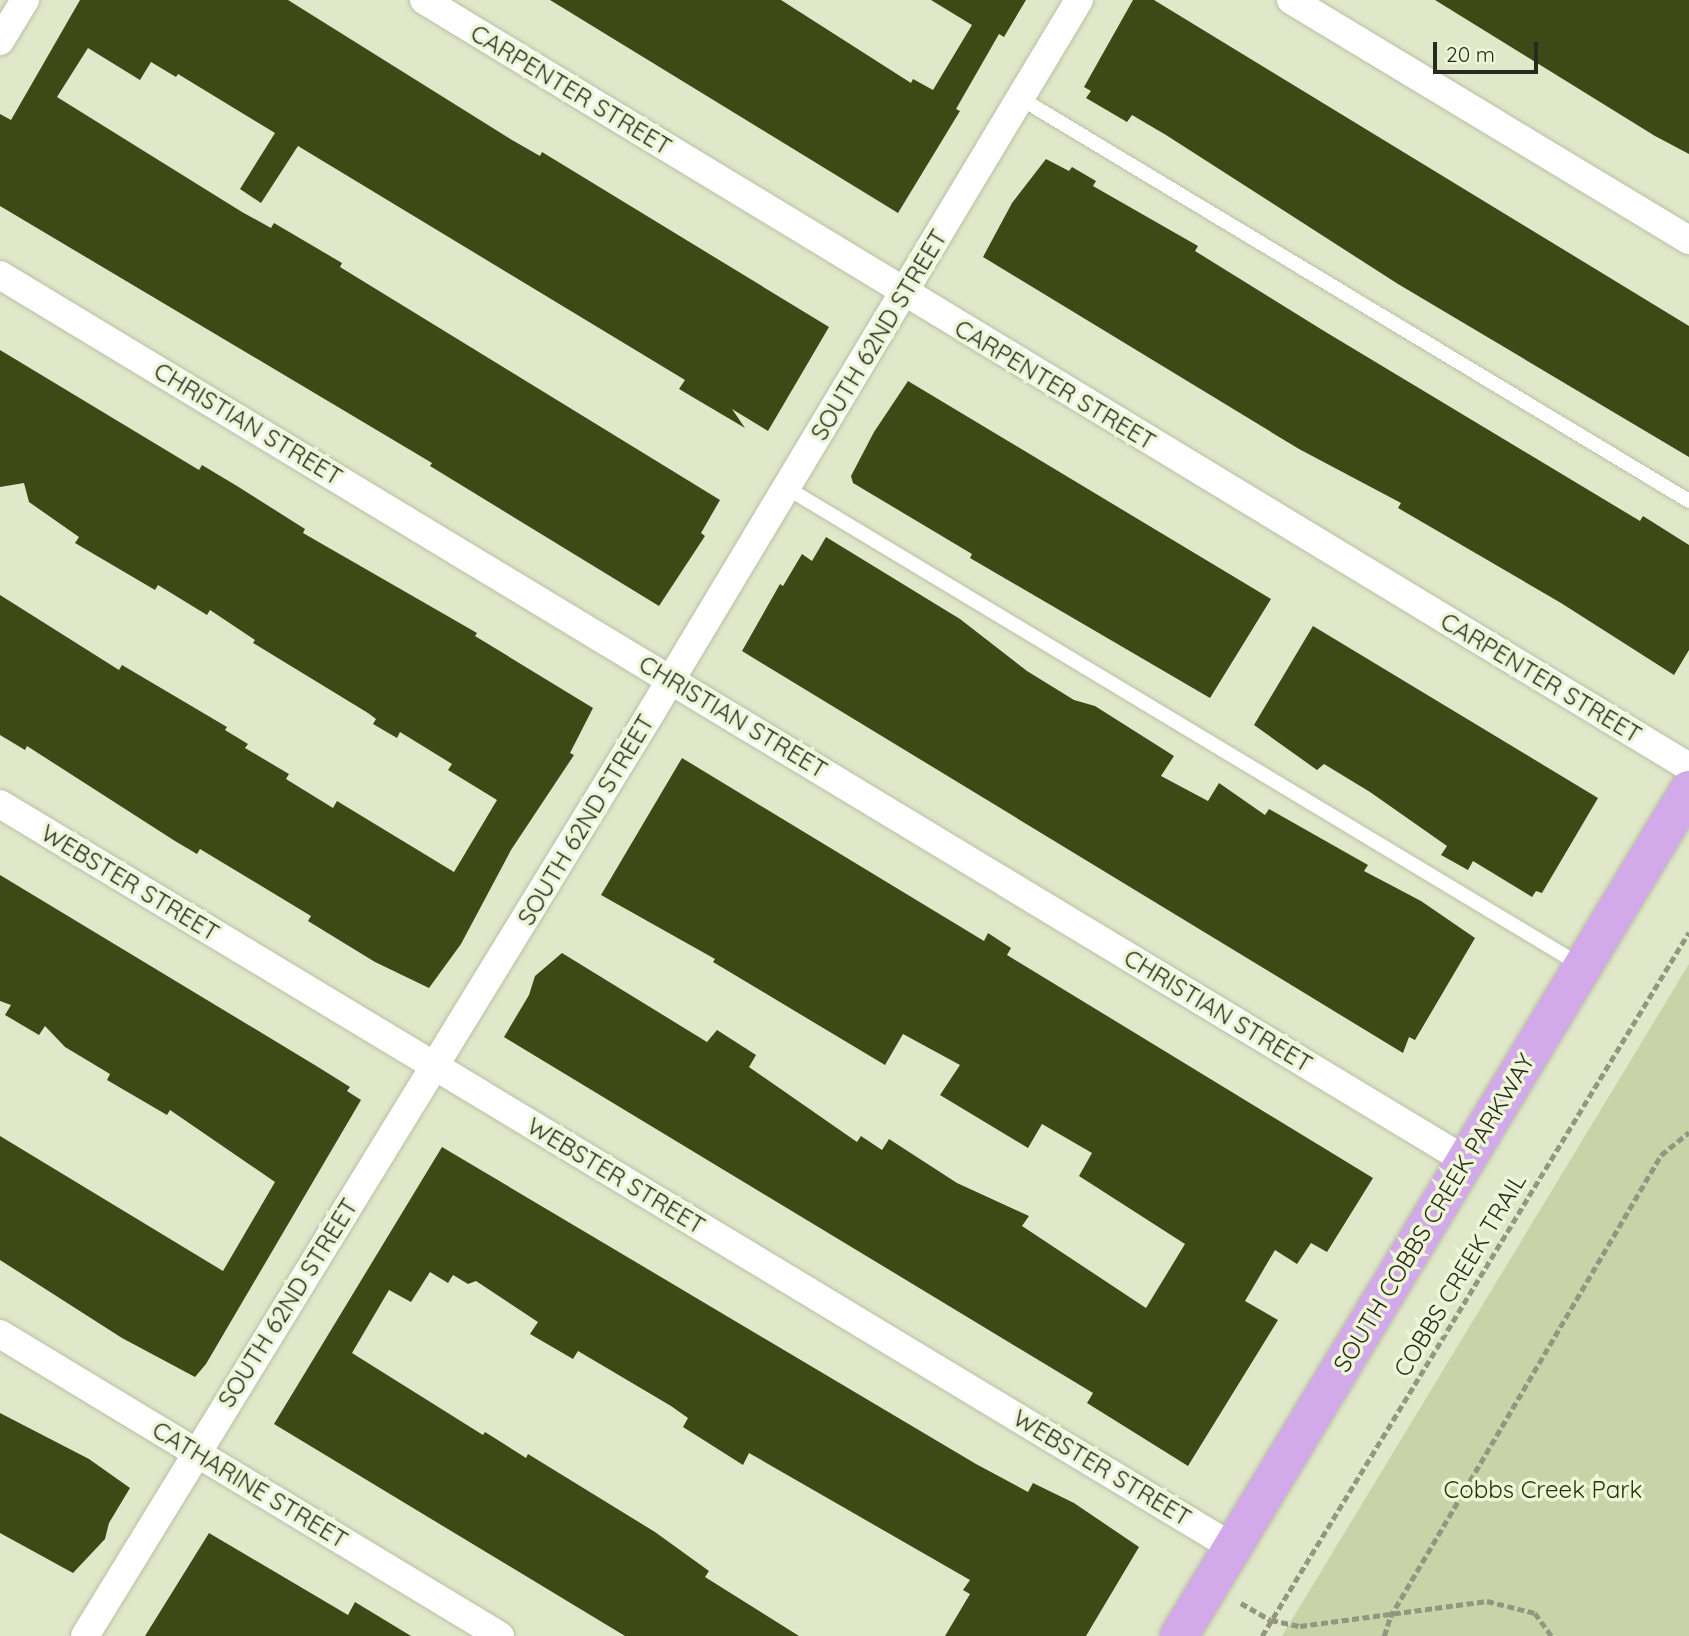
<!DOCTYPE html>
<style>
body{margin:0}
#map{position:relative;width:1689px;height:1636px;overflow:hidden;background:#e1e8ca;font-family:Quicksand,sans-serif}
div>[style]{position:absolute}
.green>*{inset:0;background:#c8d3a8}
.building>*{inset:0;background:#3f4915}
.path>*{height:4.5px;margin-top:-2.25px;transform-origin:0;background:repeating-linear-gradient(90deg,#939782 0 7px,transparent 0 10.5px)}
.roads{filter:drop-shadow(0 0 2px #b9c0a3) drop-shadow(0 0 2px #b9c0a3)}
.service>*{height:14px;margin:-7px;padding:0 7px;transform-origin:7px;border-radius:7px;background:#fff}
.minor>*{height:28px;margin:-14px;padding:0 14px;transform-origin:14px;border-radius:14px;background:#fff}
.primary>*{height:38px;margin:-19px;padding:0 19px;transform-origin:19px;border-radius:19px;background:#d2aae9}
span{translate:-50% -50%;white-space:nowrap;text-align:center;line-height:1.15;-webkit-text-stroke:7px #eef6d7;paint-order:stroke}
.street-label{font-size:24px;color:#282a1f}
.park-label{font-size:24px;color:#2c3308}
.scale{position:absolute;left:1433px;top:42px;width:105px;height:32px;box-sizing:border-box;border:4px solid #282a1f;border-top:0;padding-left:9px;font-size:21px;line-height:24px;white-space:nowrap;color:#282a1f;-webkit-text-stroke:5px #eef6d7;paint-order:stroke}
</style>
<div id="map">
<div class="green">
<div style="clip-path:polygon(1689px 964px,1689px 1636px,1282px 1636px)"></div>
</div>
<div class="building">
<div style="clip-path:polygon(80px 0,288px 0,512px 140px,540px 156px,542px 152px,829px 327px,768px 431px,732px 409px,745px 428px,679px 389px,685px 380px,298px 146px,261px 203px,240px 189px,275px 133px,178px 74px,176px 77px,151px 62px,140px 80px,88px 48px,57px 97px,242px 212px,271px 228px,274px 223px,342px 263px,340px 267px,720px 500px,701px 533px,705px 536px,659px 606px,430px 466px,432px 463px,0 206px,0 114px,11px 120px)"></div>
<div style="clip-path:polygon(550px 0,781px 0,911px 83px,913px 79px,933px 90px,972px 25px,931px 0,1026px 0,1004px 37px,999px 34px,956px 109px,960px 111px,898px 213px)"></div>
<div style="clip-path:polygon(1133px 0,1154px 0,1689px 326px,1689px 457px,1398px 284px,1166px 135px,1132px 115px,1127px 122px,1086px 98px,1091px 91px,1084px 87px)"></div>
<div style="clip-path:polygon(1435px 0,1689px 0,1689px 154px,1655px 136px)"></div>
<div style="clip-path:polygon(1046px 159px,1069px 171px,1072px 167px,1096px 181px,1093px 186px,1198px 246px,1195px 251px,1324px 331px,1640px 521px,1643px 516px,1689px 545px,1689px 650px,1674px 675px,1561px 603px,1398px 508px,1401px 503px,1299px 449px,983px 257px,1012px 203px)"></div>
<div style="clip-path:polygon(0 350px,199px 470px,202px 465px,237px 486px,305px 529px,303px 533px,477px 633px,475px 636px,593px 708px,570px 753px,574px 755px,511px 850px,461px 944px,429px 988px,375px 962px,308px 921px,311px 916px,200px 849px,197px 854px,175px 841px,27px 746px,25px 750px,0 735px,0 595px,119px 670px,122px 665px,227px 727px,225px 730px,248px 744px,245px 748px,289px 774px,286px 779px,333px 808px,337px 801px,454px 872px,497px 800px,448px 770px,452px 764px,400px 732px,397px 738px,373px 724px,376px 719px,368px 713px,253px 643px,255px 640px,210px 610px,207px 615px,158px 585px,155px 590px,75px 543px,79px 537px,29px 502px,24px 483px,0 487px)"></div>
<div style="clip-path:polygon(908px 381px,1271px 599px,1210px 698px,970px 558px,972px 554px,853px 483px,851px 476px,874px 432px)"></div>
<div style="clip-path:polygon(826px 537px,960px 619px,1027px 671px,1074px 700px,1095px 706px,1174px 756px,1161px 776px,1208px 801px,1219px 783px,1265px 815px,1269px 809px,1368px 865px,1364px 871px,1421px 901px,1475px 938px,1415px 1040px,1409px 1037px,1403px 1053px,742px 651px,780px 584px,783px 586px,802px 554px,812px 561px)"></div>
<div style="clip-path:polygon(1313px 626px,1598px 798px,1542px 893px,1536px 891px,1532px 897px,1473px 861px,1468px 870px,1441px 855px,1447px 846px,1370px 792px,1324px 764px,1317px 770px,1254px 725px)"></div>
<div style="clip-path:polygon(682px 758px,984px 941px,988px 933px,1011px 948px,1007px 955px,1373px 1178px,1327px 1252px,1311px 1243px,1297px 1264px,1275px 1250px,1245px 1301px,1278px 1320px,1188px 1466px,1087px 1403px,1093px 1393px,504px 1037px,529px 995px,535px 976px,562px 953px,707px 1042px,717px 1030px,756px 1055px,749px 1067px,857px 1142px,861px 1136px,882px 1150px,889px 1139px,957px 1183px,1029px 1216px,1022px 1226px,1146px 1308px,1185px 1244px,1079px 1176px,1092px 1153px,1042px 1124px,1028px 1148px,940px 1095px,960px 1065px,903px 1034px,885px 1065px,713px 962px,715px 959px,601px 895px)"></div>
<div style="clip-path:polygon(0 875px,318px 1067px,350px 1087px,347px 1091px,361px 1100px,206px 1364px,195px 1377px,122px 1338px,0 1260px,0 1136px,223px 1271px,275px 1182px,170px 1110px,167px 1115px,107px 1080px,110px 1074px,65px 1047px,45px 1026px,39px 1035px,5px 1015px,11px 1005px,0 1001px)"></div>
<div style="clip-path:polygon(442px 1147px,976px 1464px,1028px 1492px,1033px 1483px,1074px 1503px,1139px 1547px,1086px 1636px,945px 1636px,970px 1594px,963px 1590px,970px 1580px,749px 1453px,743px 1465px,683px 1427px,688px 1418px,671px 1406px,578px 1351px,573px 1359px,530px 1334px,538px 1322px,476px 1281px,468px 1284px,453px 1275px,448px 1283px,430px 1272px,411px 1302px,389px 1290px,352px 1353px,483px 1435px,485px 1432px,526px 1458px,528px 1454px,655px 1532px,709px 1571px,705px 1577px,799px 1636px,625px 1636px,274px 1424px)"></div>
<div style="clip-path:polygon(0 1413px,89px 1459px,130px 1488px,109px 1523px,105px 1539px,73px 1573px,0 1533px)"></div>
<div style="clip-path:polygon(209px 1533px,348px 1615px,355px 1602px,411px 1636px,145px 1636px)"></div>
</div>
<div class="path">
<div style="left:1241px;top:1603px;width:34px;rotate:30deg"></div>
<div style="left:1271px;top:1620px;width:30px;rotate:12deg"></div>
<div style="left:1300px;top:1626px;width:189px;rotate:-7.6deg"></div>
<div style="left:1487px;top:1601px;width:49px;rotate:14deg"></div>
<div style="left:1535px;top:1613px;width:29px;rotate:54deg"></div>
<div style="left:1262px;top:1636px;width:823px;rotate:-58.76deg"></div>
<div style="left:1384px;top:1636px;width:20px;rotate:-72deg"></div>
<div style="left:1390px;top:1617px;width:536px;rotate:-59.6deg"></div>
<div style="left:1661px;top:1155px;width:36px;rotate:-39deg"></div>
</div>
<div class="roads">
<div class="service">
<div style="left:1020px;top:98px;width:781px;rotate:31.06deg"></div>
<div style="left:787px;top:488px;width:928px;rotate:31.02deg"></div>
</div>
<div class="minor">
<div style="left:424px;top:0;width:1479px;rotate:31.23deg"></div>
<div style="left:1291px;top:0;width:465px;rotate:31.1deg"></div>
<div style="left:0;top:41px;width:48px;rotate:-58.6deg"></div>
<div style="left:0;top:275px;width:1712px;rotate:31.14deg"></div>
<div style="left:0;top:804px;width:1439px;rotate:31.09deg"></div>
<div style="left:0;top:1334px;width:584px;rotate:31.13deg"></div>
<div style="left:85px;top:1636px;width:1085px;rotate:-58.49deg"></div>
<div style="left:652px;top:711px;width:829px;rotate:-59.01deg"></div>
</div>
<div class="primary">
<div style="left:1179px;top:1636px;width:988px;rotate:-58.92deg"></div>
</div>
</div>
<div class="street-label">
<span style="left:571px;top:90px;rotate:31deg">CARPENTER STREET</span>
<span style="left:879px;top:335px;rotate:-59deg">SOUTH 62ND STREET</span>
<span style="left:1055px;top:385px;rotate:31deg">CARPENTER STREET</span>
<span style="left:248px;top:424px;rotate:31deg">CHRISTIAN STREET</span>
<span style="left:1541px;top:678px;rotate:31deg">CARPENTER STREET</span>
<span style="left:733px;top:717px;rotate:31deg">CHRISTIAN STREET</span>
<span style="left:586px;top:820px;rotate:-59deg">SOUTH 62ND STREET</span>
<span style="left:130px;top:883px;rotate:31deg">WEBSTER STREET</span>
<span style="left:1218px;top:1011px;rotate:31deg">CHRISTIAN STREET</span>
<span style="left:616px;top:1176px;rotate:31deg">WEBSTER STREET</span>
<span style="left:1434px;top:1213px;rotate:-59deg">SOUTH COBBS CREEK PARKWAY</span>
<span style="left:1460px;top:1275px;rotate:-59deg">COBBS CREEK TRAIL</span>
<span style="left:288px;top:1303px;rotate:-58deg">SOUTH 62ND STREET</span>
<span style="left:1102px;top:1468px;rotate:31deg">WEBSTER STREET</span>
<span style="left:250px;top:1485px;rotate:31deg">CATHARINE STREET</span>
</div>
<div class="park-label">
<span style="left:1543px;top:1490px">Cobbs Creek Park</span>
</div>
<div class="scale">20 m</div>
</div>
